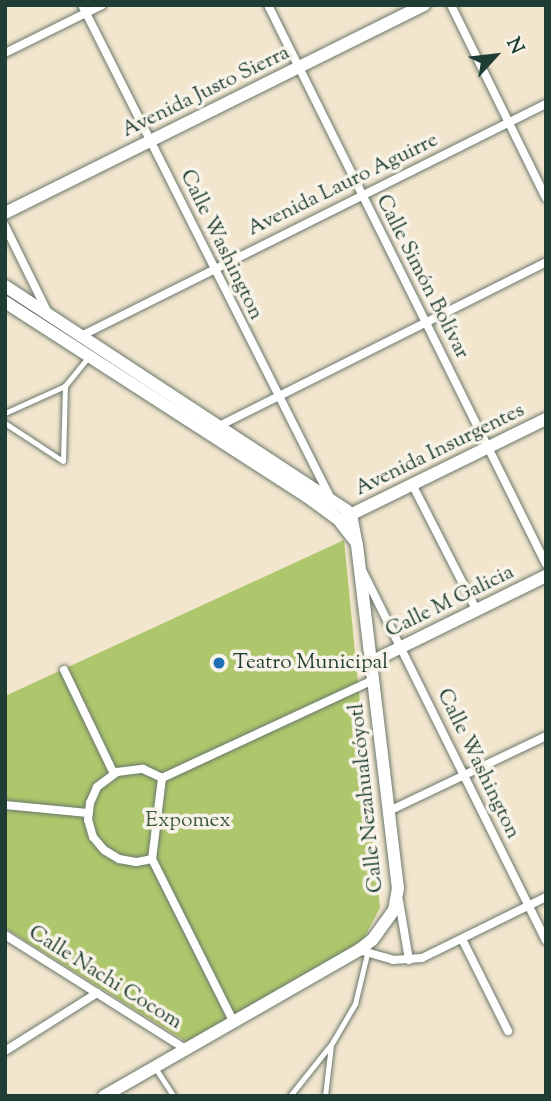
<!DOCTYPE html>
<meta charset="utf-8">
<style>
body{margin:0}
#map{position:relative;width:551px;height:1101px;overflow:hidden;background:#f3e6cf;font-family:"Sorts Mill Goudy",serif}
div>[style]{position:absolute}
.green>*{inset:0;background:#afc76c}
.roads{filter:drop-shadow(0 0 2px #69786a) drop-shadow(0 0 2px #69786a)}
.lane>*{height:4.5px;margin:-2.25px;padding:0 2.25px;transform-origin:2.25px;border-radius:2.25px;background:#fff}
.street>*{height:8px;margin:-4px;padding:0 4px;transform-origin:4px;border-radius:4px;background:#fff}
.secondary>*{height:12px;margin:-6px;padding:0 6px;transform-origin:6px;border-radius:6px;background:#fff}
.dots>*{width:19px;height:19px;translate:-50% -50%;box-sizing:border-box;border:4px solid #f7f3e8;border-radius:50%}
span{translate:-50% -50%;white-space:nowrap;text-align:center;line-height:1.15;-webkit-text-stroke:7px #f7f3e8;paint-order:stroke}
.street-label{font-size:21px;color:#1f3d34}
.poi-label{font-size:21px;color:#1f3d34}
.left{translate:0 -50%;text-align:left}
.park-label{font-size:21px;color:#3c593f}
.frame{position:absolute;inset:0;border:7px solid #1f3d34;pointer-events:none}
.north{position:absolute;left:460px;top:21px;width:70px;height:70px;-webkit-text-stroke:5px #f7f3e8;paint-order:stroke;rotate:63deg;font-size:19px;font-weight:700;line-height:28px;text-align:center;color:#1f3d34}
.north::after{content:'';display:block;margin:auto;width:24px;height:32px;background:#1f3d34;clip-path:polygon(50% 0,100% 100%,50% 72%,0 100%)}
</style>
<div id="map">
<div class="green">
<div style="clip-path:polygon(344px 540px,380px 908px,358px 949px,193px 1046px,5px 928px,5px 696px)"></div>
</div>
<div class="roads">
<div class="lane">
<div style="left:5px;top:413px;width:66px;rotate:-24.2deg"></div>
<div style="left:65px;top:386px;width:35px;rotate:-51deg"></div>
<div style="left:5px;top:423px;width:69px;rotate:33.2deg"></div>
<div style="left:63px;top:461px;width:75px;rotate:-88.5deg"></div>
<div style="left:155px;top:1067px;width:35px;rotate:57deg"></div>
<div style="left:290px;top:1096px;width:63px;rotate:-51.5deg"></div>
<div style="left:325px;top:1096px;width:51px;rotate:-83.3deg"></div>
<div style="left:331px;top:1045px;width:48px;rotate:-59.7deg"></div>
<div style="left:355px;top:1004px;width:51px;rotate:-76.5deg"></div>
</div>
<div class="street">
<div style="left:82px;top:5px;width:551px;rotate:63.25deg"></div>
<div style="left:268px;top:5px;width:624px;rotate:63.56deg"></div>
<div style="left:451px;top:5px;width:215px;rotate:63.8deg"></div>
<div style="left:5px;top:53px;width:108px;rotate:-26.3deg"></div>
<div style="left:5px;top:226px;width:95px;rotate:63.7deg"></div>
<div style="left:79px;top:337px;width:522px;rotate:-26.52deg"></div>
<div style="left:215px;top:428px;width:370px;rotate:-26.6deg"></div>
<div style="left:413px;top:486px;width:140px;rotate:62.9deg"></div>
<div style="left:363px;top:572px;width:411px;rotate:63.6deg"></div>
<div style="left:64px;top:670px;width:115px;rotate:64.3deg"></div>
<div style="left:162px;top:778px;width:233px;rotate:-24.9deg"></div>
<div style="left:5px;top:805px;width:83px;rotate:5.5deg"></div>
<div style="left:389px;top:811px;width:174px;rotate:-25.5deg"></div>
<div style="left:152px;top:859px;width:16px;rotate:169deg"></div>
<div style="left:136px;top:862px;width:17px;rotate:-170deg"></div>
<div style="left:119px;top:859px;width:17px;rotate:-149deg"></div>
<div style="left:104px;top:850px;width:17px;rotate:-130deg"></div>
<div style="left:93px;top:837px;width:18px;rotate:-106deg"></div>
<div style="left:88px;top:820px;width:17px;rotate:-83deg"></div>
<div style="left:90px;top:803px;width:17px;rotate:-66deg"></div>
<div style="left:97px;top:787px;width:25px;rotate:-37deg"></div>
<div style="left:117px;top:772px;width:26px;rotate:-7deg"></div>
<div style="left:143px;top:769px;width:21px;rotate:25deg"></div>
<div style="left:162px;top:778px;width:82px;rotate:97deg"></div>
<div style="left:152px;top:859px;width:183px;rotate:63.4deg"></div>
<div style="left:399px;top:901px;width:60px;rotate:80.4deg"></div>
<div style="left:5px;top:935px;width:215px;rotate:32.3deg"></div>
<div style="left:462px;top:939px;width:103px;rotate:63.4deg"></div>
<div style="left:359px;top:950px;width:35px;rotate:16deg"></div>
<div style="left:393px;top:960px;width:29px;rotate:-4deg"></div>
<div style="left:422px;top:958px;width:138px;rotate:-26.2deg"></div>
<div style="left:5px;top:1051px;width:109px;rotate:-32.2deg"></div>
</div>
<div class="secondary">
<div style="left:5px;top:213px;width:468px;rotate:-26.4deg"></div>
<div style="left:5px;top:286px;width:409px;rotate:33.3deg"></div>
<div style="left:347px;top:511px;width:10px;rotate:61deg"></div>
<div style="left:352px;top:520px;width:25px;rotate:79deg"></div>
<div style="left:357px;top:545px;width:345px;rotate:83.2deg"></div>
<div style="left:398px;top:888px;width:22px;rotate:100deg"></div>
<div style="left:394px;top:910px;width:37px;rotate:126deg"></div>
<div style="left:372px;top:940px;width:16px;rotate:142deg"></div>
<div style="left:359px;top:950px;width:294px;rotate:150.2deg"></div>
<div style="left:5px;top:302px;width:358px;rotate:32.8deg"></div>
<div style="left:306px;top:496px;width:39px;rotate:36deg"></div>
<div style="left:338px;top:519px;width:28px;rotate:52deg"></div>
<div style="left:350px;top:515px;width:218px;rotate:-26.1deg"></div>
<div style="left:371px;top:662px;width:195px;rotate:-26.2deg"></div>
</div>
</div>
<div class="dots">
<div style="left:219px;top:663px;background:#1f6fb2"></div>
</div>
<div class="street-label">
<span style="left:206px;top:92px;rotate:-26deg">Avenida Justo Sierra</span>
<span style="left:343px;top:185px;rotate:-26deg">Avenida Lauro Aguirre</span>
<span style="left:221px;top:245px;rotate:64deg">Calle Washington</span>
<span style="left:422px;top:277px;rotate:63deg">Calle Simón Bolívar</span>
<span style="left:440px;top:450px;rotate:-26deg">Avenida Insurgentes</span>
<span style="left:450px;top:602px;rotate:-26deg">Calle M Galicia</span>
<span style="left:478px;top:764px;rotate:64deg">Calle Washington</span>
<span style="left:367px;top:798px;rotate:-96deg">Calle Nezahualcóyotl</span>
<span style="left:105px;top:978px;rotate:32deg">Calle Nachi Cocom</span>
</div>
<div class="poi-label">
<span class="left" style="left:233px;top:663px">Teatro Municipal</span>
</div>
<div class="park-label">
<span style="left:188px;top:821px">Expomex</span>
</div>
<div class="frame"></div>
<div class="north">N</div>
</div>
